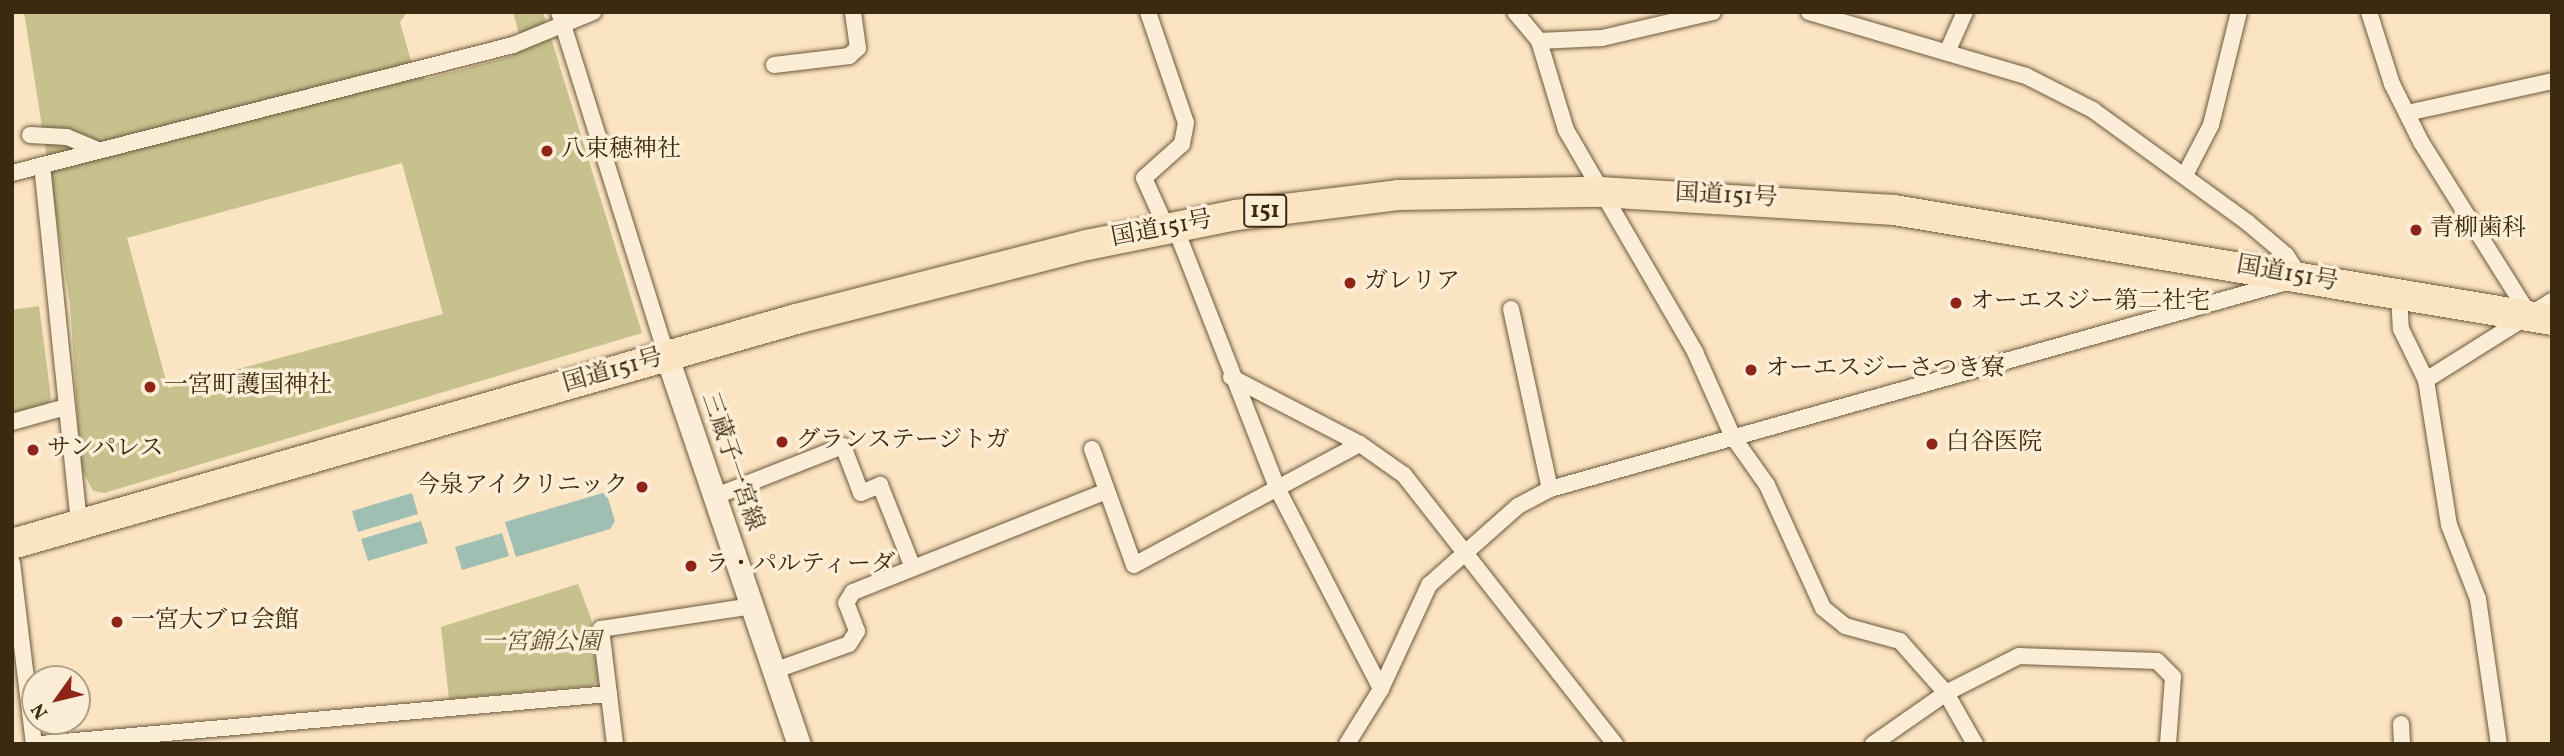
<!DOCTYPE html>
<meta charset="utf-8">
<style>
body{margin:0}
#map{position:relative;width:2564px;height:756px;overflow:hidden;background:#fbe4c2;font-family:Vollkorn,"Noto Serif JP",serif}
div>[style]{position:absolute}
.green>*{inset:0;background:#c7c18e}
.water>*{inset:0;background:#9fbfb3}
.roads{filter:drop-shadow(0 0 2px #6c583c) drop-shadow(0 0 2px #6c583c)}
.street>*{height:16px;margin:-8px;padding:0 8px;transform-origin:8px;border-radius:8px;background:#fcedd7}
.secondary>*{height:23px;margin:-11.5px;padding:0 11.5px;transform-origin:11.5px;border-radius:11.5px;background:#fcedd7}
.highway>*{height:30px;margin:-15px;padding:0 15px;transform-origin:15px;border-radius:15px;background:#fbe4c2}
.dots>*{width:19px;height:19px;translate:-50% -50%;box-sizing:border-box;border:4px solid #fcedd7;border-radius:50%}
span{translate:-50% -50%;white-space:nowrap;text-align:center;line-height:1.15;-webkit-text-stroke:7px #fcedd7;paint-order:stroke}
.shield-label span{padding:2px 5px;background:#fcedd7;border:2px solid;border-radius:5px;-webkit-text-stroke-width:0}
.shield-label{font-size:23px;color:#3c2a10;font-weight:700}
.poi-label{font-size:24px;color:#3c2a10}
.left{translate:0 -50%;text-align:left}
.right{translate:-100% -50%;text-align:right}
.street-label{font-size:24px;color:#3c2a10}
.park-label{font-size:24px;color:#5f5030;font-style:italic}
.frame{position:absolute;inset:0;border:14px solid #3c2a10;pointer-events:none}
.north{position:absolute;left:21px;top:665px;width:70px;height:70px;box-sizing:border-box;background:#fcedd7;border:2px solid #af9f87;border-radius:50%;rotate:236deg;font-size:19px;font-weight:700;line-height:28px;text-align:center;color:#3c2a10}
.north::after{content:'';display:block;margin:auto;width:24px;height:32px;background:#8f2418;clip-path:polygon(50% 0,100% 100%,50% 72%,0 100%)}
</style>
<div id="map">
<div class="green">
<div style="clip-path:polygon(evenodd,24px 12px,407px 12px,400px 22px,414px 72px,426px 79px,512px 56px,522px 44px,513px 12px,543px 12px,642px 333px,104px 493px,93px 491px,81px 468px,70px 305px,24px 12px,402px 163px,443px 314px,168px 388px,127px 238px,402px 163px)"></div>
<div style="clip-path:polygon(39px 306px,51px 397px,48px 404px,12px 414px,12px 310px)"></div>
<div style="clip-path:polygon(578px 584px,591px 618px,598px 681px,592px 686px,449px 699px,441px 627px)"></div>
</div>
<div class="water">
<div style="clip-path:polygon(606px 492px,615px 521px,610px 529px,516px 557px,505px 522px)"></div>
<div style="clip-path:polygon(412px 493px,418px 514px,358px 532px,352px 511px)"></div>
<div style="clip-path:polygon(421px 521px,428px 543px,368px 561px,361px 539px)"></div>
<div style="clip-path:polygon(502px 533px,509px 556px,462px 570px,455px 547px)"></div>
</div>
<div class="roads">
<div class="street">
<div style="left:559px;top:12px;width:362px;rotate:72.6deg"></div>
<div style="left:1148px;top:12px;width:117px;rotate:71.1deg"></div>
<div style="left:1186px;top:123px;width:21px;rotate:101deg"></div>
<div style="left:1182px;top:144px;width:51px;rotate:138.2deg"></div>
<div style="left:1144px;top:178px;width:56px;rotate:65.7deg"></div>
<div style="left:1515px;top:12px;width:38px;rotate:50deg"></div>
<div style="left:1539px;top:41px;width:93px;rotate:73.1deg"></div>
<div style="left:1566px;top:130px;width:257px;rotate:59.8deg"></div>
<div style="left:1695px;top:352px;width:93px;rotate:65.9deg"></div>
<div style="left:1733px;top:437px;width:59px;rotate:54.7deg"></div>
<div style="left:1767px;top:485px;width:135px;rotate:65.5deg"></div>
<div style="left:1823px;top:608px;width:28px;rotate:39deg"></div>
<div style="left:1845px;top:626px;width:57px;rotate:15.3deg"></div>
<div style="left:1900px;top:641px;width:69px;rotate:48.5deg"></div>
<div style="left:1946px;top:693px;width:59px;rotate:60.4deg"></div>
<div style="left:2369px;top:12px;width:76px;rotate:72.3deg"></div>
<div style="left:2392px;top:84px;width:65px;rotate:63.4deg"></div>
<div style="left:2421px;top:142px;width:205px;rotate:57.9deg"></div>
<div style="left:1539px;top:41px;width:63px;rotate:-2.7deg"></div>
<div style="left:1602px;top:38px;width:114px;rotate:-13.2deg"></div>
<div style="left:1948px;top:50px;width:42px;rotate:-65.9deg"></div>
<div style="left:774px;top:65px;width:76px;rotate:-6.8deg"></div>
<div style="left:849px;top:56px;width:12px;rotate:-42deg"></div>
<div style="left:858px;top:48px;width:36px;rotate:-98deg"></div>
<div style="left:2407px;top:113px;width:148px;rotate:-12.4deg"></div>
<div style="left:30px;top:135px;width:37px;rotate:3deg"></div>
<div style="left:67px;top:137px;width:30px;rotate:23deg"></div>
<div style="left:42px;top:165px;width:362px;rotate:84.1deg"></div>
<div style="left:12px;top:173px;width:517px;rotate:-14.33deg"></div>
<div style="left:513px;top:45px;width:87px;rotate:-22.4deg"></div>
<div style="left:2186px;top:173px;width:54px;rotate:-62.5deg"></div>
<div style="left:2211px;top:125px;width:116px;rotate:-76.1deg"></div>
<div style="left:1175px;top:227px;width:282px;rotate:68.6deg"></div>
<div style="left:1278px;top:490px;width:224px;rotate:62.6deg"></div>
<div style="left:2399px;top:294px;width:35px;rotate:87deg"></div>
<div style="left:2401px;top:329px;width:57px;rotate:63.9deg"></div>
<div style="left:2426px;top:380px;width:147px;rotate:81deg"></div>
<div style="left:2449px;top:525px;width:79px;rotate:68.6deg"></div>
<div style="left:2478px;top:599px;width:147px;rotate:81.8deg"></div>
<div style="left:1511px;top:309px;width:184px;rotate:77.8deg"></div>
<div style="left:1231px;top:377px;width:145px;rotate:27.4deg"></div>
<div style="left:1360px;top:444px;width:54px;rotate:35.2deg"></div>
<div style="left:1404px;top:475px;width:342px;rotate:51.9deg"></div>
<div style="left:2426px;top:380px;width:149px;rotate:-32.1deg"></div>
<div style="left:12px;top:422px;width:56px;rotate:-15.5deg"></div>
<div style="left:1092px;top:449px;width:123px;rotate:70.1deg"></div>
<div style="left:1134px;top:565px;width:256px;rotate:-28.2deg"></div>
<div style="left:716px;top:496px;width:136px;rotate:-21.5deg"></div>
<div style="left:843px;top:446px;width:50px;rotate:69deg"></div>
<div style="left:861px;top:493px;width:21px;rotate:-23deg"></div>
<div style="left:880px;top:485px;width:89px;rotate:68.3deg"></div>
<div style="left:12px;top:563px;width:182px;rotate:83.1deg"></div>
<div style="left:776px;top:670px;width:77px;rotate:-19.6deg"></div>
<div style="left:849px;top:644px;width:15px;rotate:-58deg"></div>
<div style="left:857px;top:631px;width:30px;rotate:-111deg"></div>
<div style="left:846px;top:603px;width:13px;rotate:-58deg"></div>
<div style="left:853px;top:592px;width:273px;rotate:-21.7deg"></div>
<div style="left:2401px;top:724px;width:20px;rotate:87deg"></div>
<div style="left:41px;top:744px;width:570px;rotate:-5.03deg"></div>
<div style="left:615px;top:744px;width:116px;rotate:-96.9deg"></div>
<div style="left:601px;top:629px;width:154px;rotate:-8.6deg"></div>
<div style="left:1347px;top:744px;width:65px;rotate:-58.3deg"></div>
<div style="left:1381px;top:689px;width:115px;rotate:-65.2deg"></div>
<div style="left:1429px;top:585px;width:119px;rotate:-41.6deg"></div>
<div style="left:1518px;top:506px;width:36px;rotate:-28deg"></div>
<div style="left:1550px;top:489px;width:780px;rotate:-15.69deg"></div>
<div style="left:2301px;top:278px;width:27px;rotate:-123deg"></div>
<div style="left:2286px;top:255px;width:51px;rotate:-139.8deg"></div>
<div style="left:2247px;top:222px;width:190px;rotate:-144deg"></div>
<div style="left:2093px;top:110px;width:75px;rotate:-153.1deg"></div>
<div style="left:2026px;top:76px;width:226px;rotate:-163.6deg"></div>
<div style="left:1873px;top:744px;width:89px;rotate:-34.9deg"></div>
<div style="left:1946px;top:693px;width:82px;rotate:-26.9deg"></div>
<div style="left:2019px;top:656px;width:138px;rotate:2.1deg"></div>
<div style="left:2157px;top:661px;width:23px;rotate:45deg"></div>
<div style="left:2173px;top:677px;width:67px;rotate:94.3deg"></div>
</div>
<div class="secondary">
<div style="left:667px;top:357px;width:409px;rotate:71.2deg"></div>
</div>
<div class="highway">
<div style="left:12px;top:544px;width:816px;rotate:-16.01deg"></div>
<div style="left:796px;top:319px;width:300px;rotate:-14.3deg"></div>
<div style="left:1087px;top:245px;width:152px;rotate:-11.4deg"></div>
<div style="left:1236px;top:215px;width:163px;rotate:-7deg"></div>
<div style="left:1398px;top:195px;width:202px;rotate:-0.9deg"></div>
<div style="left:1600px;top:192px;width:295px;rotate:3.5deg"></div>
<div style="left:1894px;top:210px;width:667px;rotate:9.49deg"></div>
</div>
</div>
<div class="dots">
<div style="left:547px;top:151px;background:#8f2418"></div>
<div style="left:2416px;top:230px;background:#8f2418"></div>
<div style="left:1350px;top:283px;background:#8f2418"></div>
<div style="left:1956px;top:303px;background:#8f2418"></div>
<div style="left:1751px;top:370px;background:#8f2418"></div>
<div style="left:150px;top:387px;background:#8f2418"></div>
<div style="left:782px;top:442px;background:#8f2418"></div>
<div style="left:1932px;top:444px;background:#8f2418"></div>
<div style="left:33px;top:450px;background:#8f2418"></div>
<div style="left:642px;top:487px;background:#8f2418"></div>
<div style="left:691px;top:566px;background:#8f2418"></div>
<div style="left:117px;top:622px;background:#8f2418"></div>
</div>
<div class="shield-label">
<span style="left:1265px;top:211px">151</span>
</div>
<div class="poi-label">
<span class="left" style="left:561px;top:151px">八束穂神社</span>
<span class="left" style="left:2430px;top:230px">青柳歯科</span>
<span class="left" style="left:1364px;top:283px">ガレリア</span>
<span class="left" style="left:1970px;top:303px">オーエスジー第二社宅</span>
<span class="left" style="left:1765px;top:370px">オーエスジーさつき寮</span>
<span class="left" style="left:164px;top:387px">一宮町護国神社</span>
<span class="left" style="left:796px;top:442px">グランステージトガ</span>
<span class="left" style="left:1946px;top:444px">白谷医院</span>
<span class="left" style="left:47px;top:450px">サンパレス</span>
<span class="right" style="left:628px;top:487px">今泉アイクリニック</span>
<span class="left" style="left:705px;top:566px">ラ・パルティーダ</span>
<span class="left" style="left:131px;top:622px">一宮大ブロ会館</span>
</div>
<div class="street-label">
<span style="left:1726px;top:197px;rotate:3deg">国道151号</span>
<span style="left:1162px;top:230px;rotate:-11deg">国道151号</span>
<span style="left:2287px;top:275px;rotate:10deg">国道151号</span>
<span style="left:613px;top:372px;rotate:-16deg">国道151号</span>
<span style="left:731px;top:462px;rotate:71deg">三蔵子一宮線</span>
</div>
<div class="park-label">
<span style="left:541px;top:644px">一宮錦公園</span>
</div>
<div class="frame"></div>
<div class="north">N</div>
</div>
